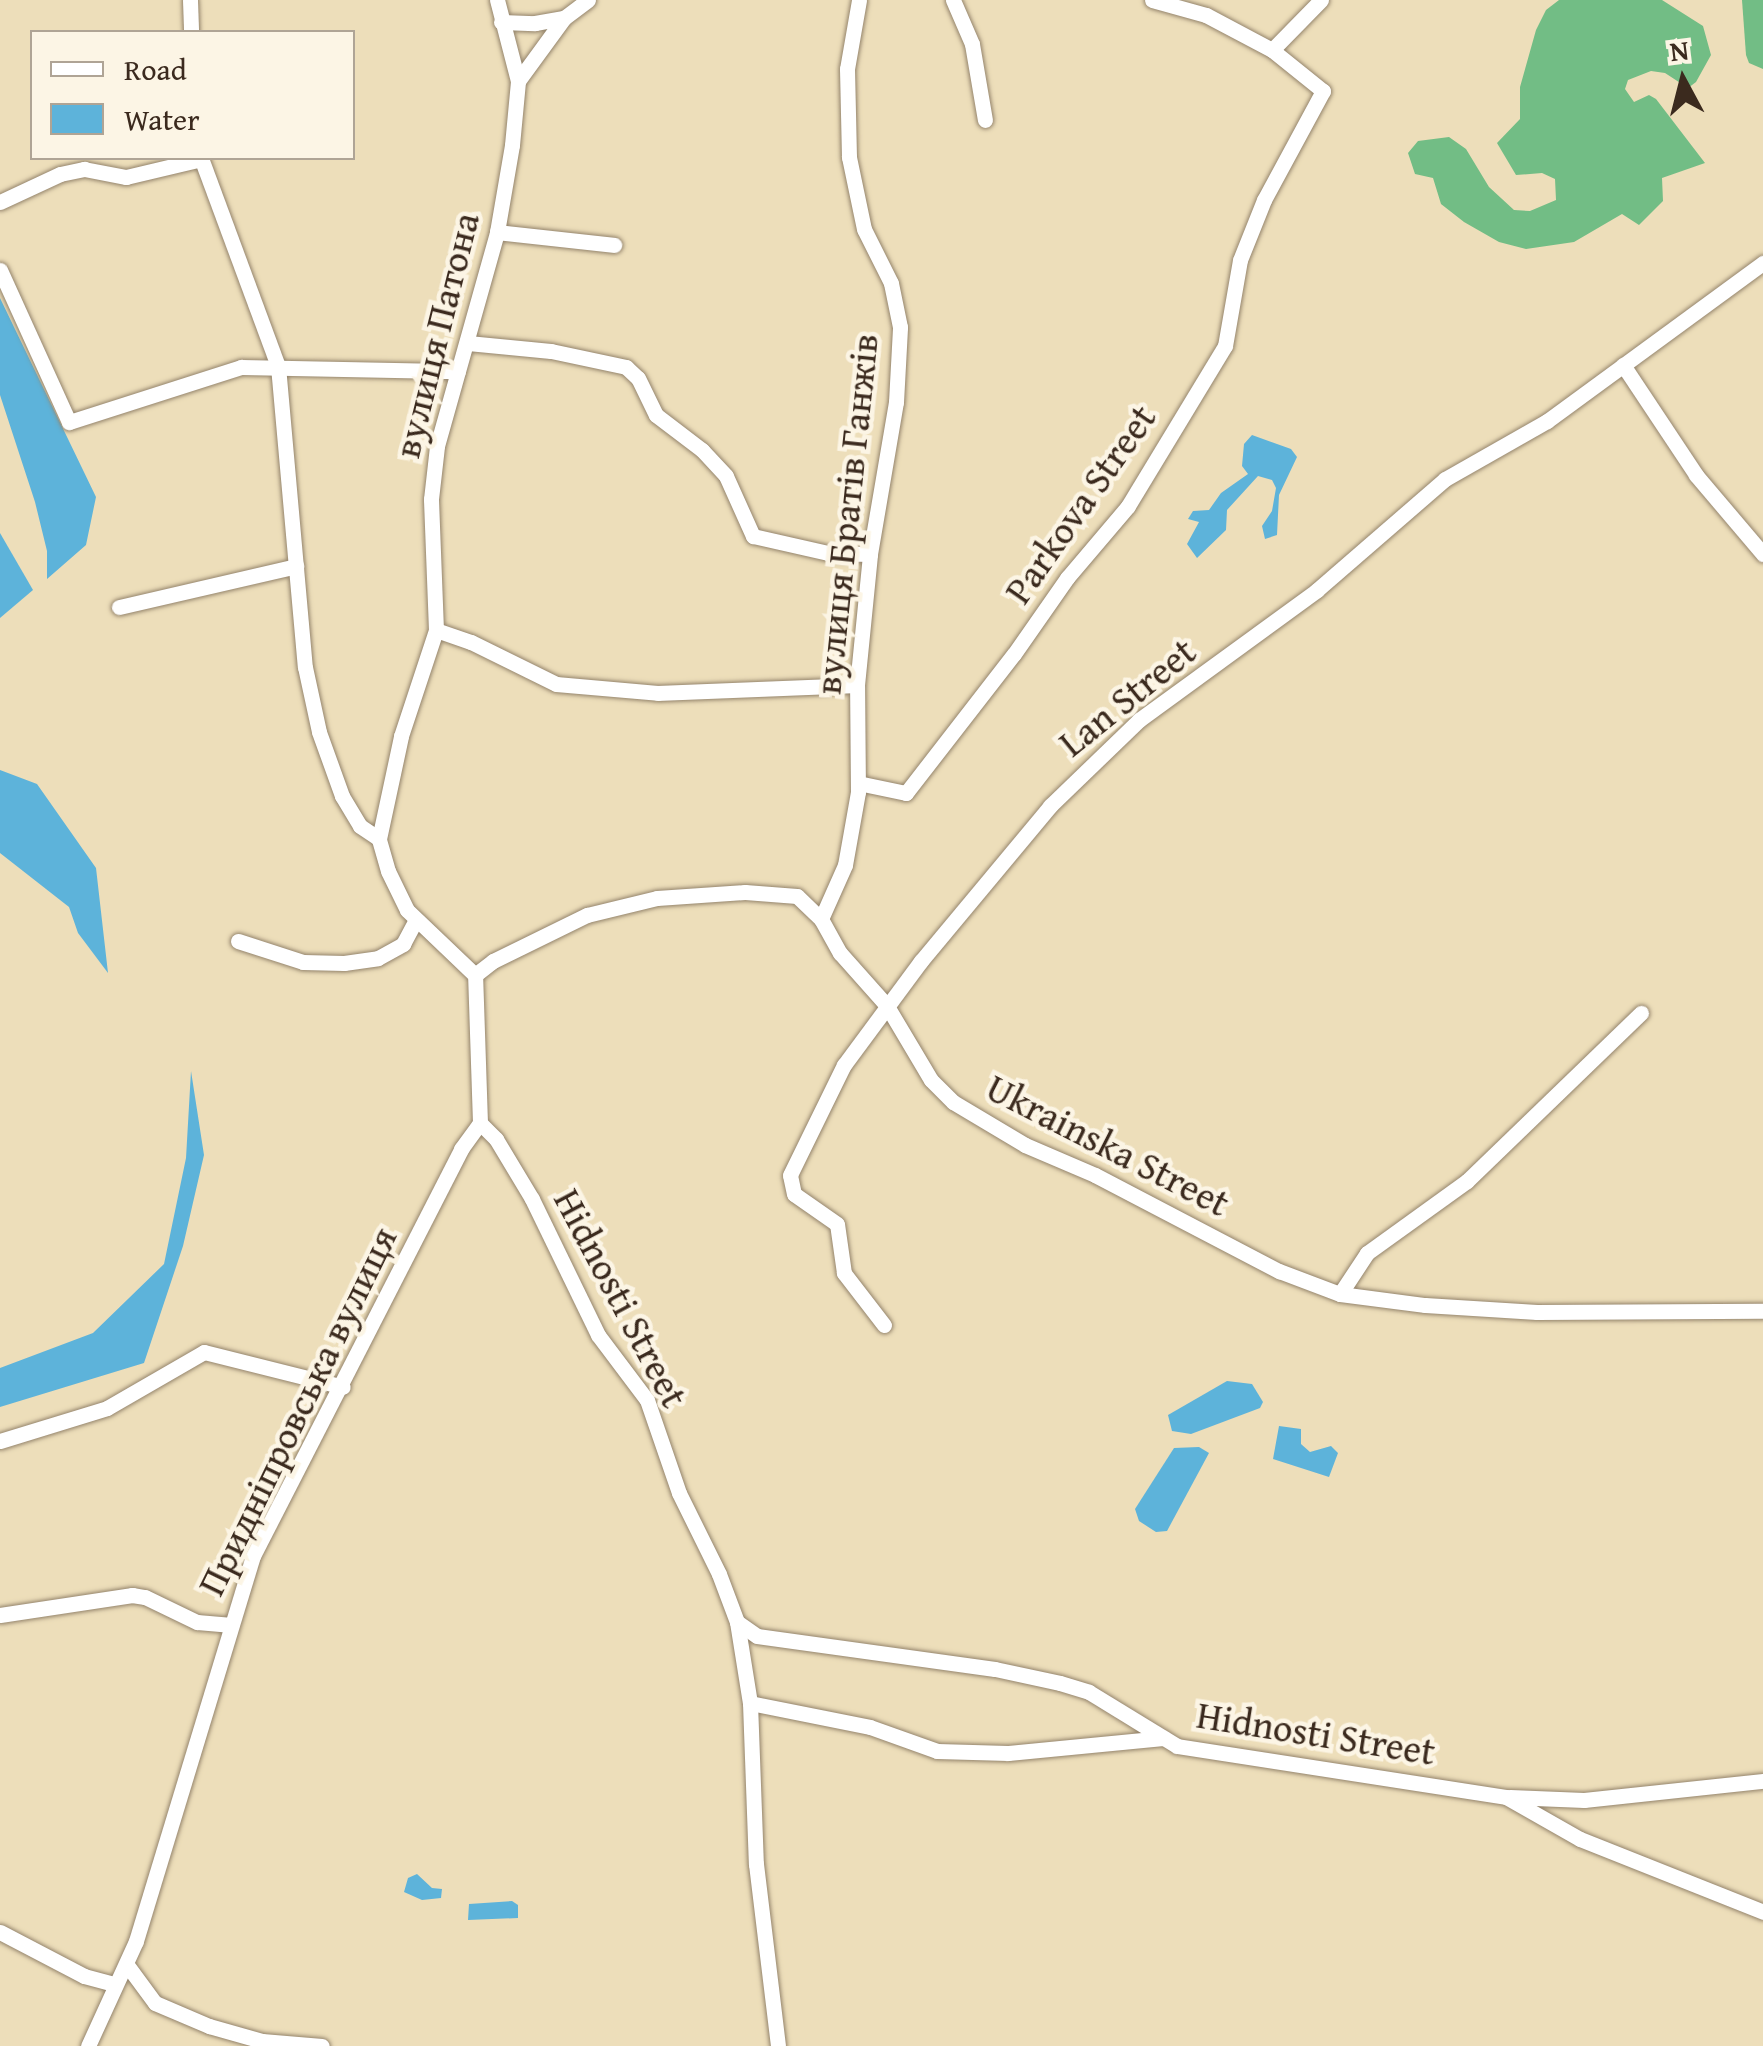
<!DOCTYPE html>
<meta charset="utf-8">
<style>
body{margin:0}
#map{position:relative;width:1763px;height:2046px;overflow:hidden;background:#eddeba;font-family:"Gentium Book Plus",serif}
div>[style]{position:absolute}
.forest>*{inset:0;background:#72bd85}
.water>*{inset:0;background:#5db3da}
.roads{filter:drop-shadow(0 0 2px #94846c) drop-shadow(0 0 2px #94846c)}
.minor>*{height:15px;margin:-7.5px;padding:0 7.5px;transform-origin:7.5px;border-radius:7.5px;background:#fff}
span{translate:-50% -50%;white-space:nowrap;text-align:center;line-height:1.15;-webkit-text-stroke:9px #fcf5e5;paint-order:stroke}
.street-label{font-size:38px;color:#3b2a1e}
.legend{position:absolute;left:30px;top:30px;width:325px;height:130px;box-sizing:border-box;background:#fcf5e5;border:2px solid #afa495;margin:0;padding:12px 18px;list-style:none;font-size:30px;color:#3b2a1e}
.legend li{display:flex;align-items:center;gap:20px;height:50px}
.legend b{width:50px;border:2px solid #afa495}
.north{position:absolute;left:1633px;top:30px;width:100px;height:100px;-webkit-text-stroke:8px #fcf5e5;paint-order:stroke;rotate:353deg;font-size:28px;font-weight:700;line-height:40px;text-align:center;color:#3b2a1e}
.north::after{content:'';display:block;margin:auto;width:35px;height:45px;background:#3b2a1e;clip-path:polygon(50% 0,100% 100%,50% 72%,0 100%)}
</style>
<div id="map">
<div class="forest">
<div style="clip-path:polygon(1559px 0,1662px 0,1703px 26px,1711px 55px,1696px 82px,1688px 88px,1665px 73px,1651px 71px,1628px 80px,1625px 89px,1634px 102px,1649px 95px,1656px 99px,1705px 163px,1662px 178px,1663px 201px,1639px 225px,1622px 214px,1574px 242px,1526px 249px,1499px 242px,1464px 222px,1441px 204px,1433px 178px,1415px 174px,1408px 153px,1418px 141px,1449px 137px,1466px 149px,1489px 187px,1514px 210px,1530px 211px,1556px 200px,1555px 179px,1542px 173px,1516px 175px,1497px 143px,1520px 119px,1520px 87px,1536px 30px,1546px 10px)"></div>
<div style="clip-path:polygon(1742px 0,1763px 0,1763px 69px,1749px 63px,1746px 55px)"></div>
</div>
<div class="water">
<div style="clip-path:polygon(0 298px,96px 497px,86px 545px,47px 579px,47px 551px,35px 502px,0 395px)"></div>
<div style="clip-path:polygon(1252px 435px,1291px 449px,1297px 457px,1279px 495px,1277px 535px,1265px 539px,1262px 526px,1272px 511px,1276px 488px,1272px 480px,1258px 476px,1227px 510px,1226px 530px,1197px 558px,1187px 544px,1199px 522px,1188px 519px,1193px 511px,1209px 510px,1221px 493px,1248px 474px,1242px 466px,1244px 444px)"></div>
<div style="clip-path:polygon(0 533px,33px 590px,0 618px)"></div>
<div style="clip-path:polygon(0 770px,37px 784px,96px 868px,108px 973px,78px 933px,69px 907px,0 853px)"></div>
<div style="clip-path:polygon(191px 1071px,204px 1155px,183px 1246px,144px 1363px,0 1407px,0 1368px,93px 1333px,164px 1264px,186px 1158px)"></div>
<div style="clip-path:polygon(1227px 1381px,1252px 1384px,1263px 1402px,1260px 1408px,1191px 1434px,1172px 1431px,1168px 1415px)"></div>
<div style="clip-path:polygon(1279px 1426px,1301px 1429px,1301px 1444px,1310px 1452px,1331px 1446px,1338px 1453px,1329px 1477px,1273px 1459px)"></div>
<div style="clip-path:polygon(1199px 1447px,1209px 1453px,1167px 1531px,1156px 1532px,1139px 1521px,1135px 1509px,1174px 1448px)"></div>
<div style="clip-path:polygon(417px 1874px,432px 1888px,442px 1889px,441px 1898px,422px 1900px,404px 1892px,408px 1878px)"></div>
<div style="clip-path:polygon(512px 1901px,518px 1905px,518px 1918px,468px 1920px,469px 1904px)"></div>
</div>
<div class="roads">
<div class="minor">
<div style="left:190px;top:0;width:32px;rotate:88deg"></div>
<div style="left:953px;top:0;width:48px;rotate:66.6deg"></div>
<div style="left:972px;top:44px;width:77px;rotate:80.3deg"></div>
<div style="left:1152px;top:0;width:56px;rotate:15.5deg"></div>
<div style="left:1206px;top:15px;width:75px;rotate:27.9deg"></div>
<div style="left:501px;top:22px;width:34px;rotate:2deg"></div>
<div style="left:535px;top:23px;width:29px;rotate:-10deg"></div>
<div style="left:518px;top:81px;width:78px;rotate:-53.9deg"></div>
<div style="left:564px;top:18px;width:30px;rotate:-37deg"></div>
<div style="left:201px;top:158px;width:222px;rotate:69.7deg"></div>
<div style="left:278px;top:366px;width:302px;rotate:84.9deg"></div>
<div style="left:305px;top:667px;width:66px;rotate:77.8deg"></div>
<div style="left:319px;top:732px;width:68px;rotate:70.2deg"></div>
<div style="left:342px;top:796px;width:35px;rotate:59deg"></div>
<div style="left:360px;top:826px;width:23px;rotate:34deg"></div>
<div style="left:0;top:202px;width:66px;rotate:-25deg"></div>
<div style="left:60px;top:174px;width:25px;rotate:-12deg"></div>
<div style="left:84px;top:169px;width:43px;rotate:10.8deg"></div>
<div style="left:126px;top:177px;width:78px;rotate:-13.3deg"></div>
<div style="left:497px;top:232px;width:118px;rotate:6.3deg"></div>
<div style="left:0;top:270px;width:167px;rotate:65.6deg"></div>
<div style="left:69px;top:422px;width:181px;rotate:-17.7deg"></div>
<div style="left:241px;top:367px;width:217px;rotate:1.1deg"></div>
<div style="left:468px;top:343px;width:83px;rotate:5.5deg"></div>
<div style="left:551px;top:351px;width:77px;rotate:12deg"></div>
<div style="left:626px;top:367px;width:16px;rotate:43deg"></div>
<div style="left:638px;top:378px;width:41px;rotate:64.1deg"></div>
<div style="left:656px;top:415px;width:58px;rotate:37.3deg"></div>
<div style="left:702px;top:450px;width:35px;rotate:47deg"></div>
<div style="left:726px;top:476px;width:66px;rotate:65.8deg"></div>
<div style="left:753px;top:536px;width:77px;rotate:12.8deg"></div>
<div style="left:828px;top:553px;width:42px;rotate:1.4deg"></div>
<div style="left:1623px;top:365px;width:132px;rotate:56.4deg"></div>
<div style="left:1696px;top:475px;width:104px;rotate:49.7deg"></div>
<div style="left:119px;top:607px;width:182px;rotate:-13deg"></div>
<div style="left:436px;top:630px;width:37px;rotate:19deg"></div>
<div style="left:471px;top:642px;width:95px;rotate:26.3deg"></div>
<div style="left:556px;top:684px;width:102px;rotate:5deg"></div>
<div style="left:658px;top:693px;width:199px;rotate:-2.3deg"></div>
<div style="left:858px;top:783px;width:49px;rotate:11.8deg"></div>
<div style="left:906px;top:793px;width:176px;rotate:-52.2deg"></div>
<div style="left:1014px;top:654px;width:93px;rotate:-55.1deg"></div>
<div style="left:1067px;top:578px;width:94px;rotate:-49.7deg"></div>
<div style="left:1128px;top:506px;width:187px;rotate:-58.8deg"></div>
<div style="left:1225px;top:346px;width:87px;rotate:-80.1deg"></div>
<div style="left:1240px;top:260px;width:65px;rotate:-68.2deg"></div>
<div style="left:1264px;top:200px;width:124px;rotate:-61.6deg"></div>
<div style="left:1323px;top:91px;width:65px;rotate:-141.2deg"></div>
<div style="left:1272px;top:50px;width:70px;rotate:-45.6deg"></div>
<div style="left:821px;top:919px;width:59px;rotate:-66deg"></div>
<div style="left:845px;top:865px;width:74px;rotate:-79.9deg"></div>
<div style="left:858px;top:792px;width:107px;rotate:-90.5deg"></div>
<div style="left:857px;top:685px;width:132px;rotate:-84.3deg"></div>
<div style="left:870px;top:554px;width:154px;rotate:-80.3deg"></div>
<div style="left:896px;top:402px;width:75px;rotate:-86.9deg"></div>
<div style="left:900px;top:327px;width:45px;rotate:-101.6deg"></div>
<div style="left:891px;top:283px;width:60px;rotate:-116.6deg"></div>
<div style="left:864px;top:229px;width:74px;rotate:-101.8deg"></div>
<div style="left:849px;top:157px;width:88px;rotate:-91.3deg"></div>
<div style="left:847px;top:69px;width:70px;rotate:-80.1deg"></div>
<div style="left:238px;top:941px;width:68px;rotate:17.9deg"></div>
<div style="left:303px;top:962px;width:41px;rotate:1.4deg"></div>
<div style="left:344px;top:963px;width:34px;rotate:-8deg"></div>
<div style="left:378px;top:958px;width:29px;rotate:-29deg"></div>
<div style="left:403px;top:944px;width:27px;rotate:-62deg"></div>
<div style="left:475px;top:975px;width:23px;rotate:-38deg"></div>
<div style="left:493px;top:961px;width:105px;rotate:-26.1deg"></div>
<div style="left:587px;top:915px;width:72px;rotate:-13.7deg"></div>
<div style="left:657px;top:898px;width:88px;rotate:-3.9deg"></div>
<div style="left:745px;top:892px;width:52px;rotate:4.4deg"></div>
<div style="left:797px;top:896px;width:33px;rotate:44deg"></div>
<div style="left:821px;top:919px;width:39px;rotate:61deg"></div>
<div style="left:840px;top:953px;width:71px;rotate:48.4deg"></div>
<div style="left:887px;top:1006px;width:86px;rotate:59.3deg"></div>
<div style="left:931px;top:1080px;width:31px;rotate:45deg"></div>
<div style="left:953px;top:1102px;width:84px;rotate:30.8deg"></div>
<div style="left:1025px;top:1145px;width:76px;rotate:23.2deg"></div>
<div style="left:1095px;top:1175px;width:208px;rotate:27.6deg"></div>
<div style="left:1279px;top:1271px;width:65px;rotate:20.7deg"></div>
<div style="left:1340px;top:1294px;width:86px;rotate:7.4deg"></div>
<div style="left:1425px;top:1305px;width:112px;rotate:3.6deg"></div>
<div style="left:1537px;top:1312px;width:226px;rotate:-0.3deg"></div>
<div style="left:480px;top:1123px;width:23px;rotate:45deg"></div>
<div style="left:496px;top:1139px;width:70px;rotate:59deg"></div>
<div style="left:532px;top:1199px;width:151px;rotate:64.1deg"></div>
<div style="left:598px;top:1335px;width:81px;rotate:53deg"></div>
<div style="left:647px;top:1400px;width:98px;rotate:71deg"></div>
<div style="left:679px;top:1493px;width:90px;rotate:63.7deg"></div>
<div style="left:719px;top:1574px;width:51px;rotate:69.4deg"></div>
<div style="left:737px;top:1622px;width:82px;rotate:80.9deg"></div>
<div style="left:750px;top:1703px;width:161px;rotate:87.9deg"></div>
<div style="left:756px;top:1864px;width:183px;rotate:83.1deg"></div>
<div style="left:1340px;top:1294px;width:49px;rotate:-56.6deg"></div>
<div style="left:1367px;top:1253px;width:123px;rotate:-35.8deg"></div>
<div style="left:1467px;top:1181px;width:242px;rotate:-44deg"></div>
<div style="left:884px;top:1325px;width:66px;rotate:-127.6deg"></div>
<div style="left:844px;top:1273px;width:49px;rotate:-98.1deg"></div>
<div style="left:837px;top:1224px;width:52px;rotate:-145.1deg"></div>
<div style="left:794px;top:1194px;width:19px;rotate:-102deg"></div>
<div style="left:790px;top:1175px;width:123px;rotate:-63.9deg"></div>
<div style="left:844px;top:1065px;width:129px;rotate:-53.5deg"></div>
<div style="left:921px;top:961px;width:202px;rotate:-50.2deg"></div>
<div style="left:1050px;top:806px;width:124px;rotate:-44deg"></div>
<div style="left:1139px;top:720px;width:220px;rotate:-36.1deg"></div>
<div style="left:1317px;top:590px;width:169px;rotate:-40.9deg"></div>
<div style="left:1445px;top:479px;width:117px;rotate:-29.6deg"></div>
<div style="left:1547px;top:421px;width:268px;rotate:-36.2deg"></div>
<div style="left:0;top:1441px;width:112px;rotate:-17.1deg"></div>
<div style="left:107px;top:1408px;width:112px;rotate:-30deg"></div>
<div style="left:204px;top:1352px;width:143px;rotate:14.1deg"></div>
<div style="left:0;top:1615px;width:134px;rotate:-8.6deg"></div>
<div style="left:132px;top:1595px;width:13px;rotate:9deg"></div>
<div style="left:145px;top:1597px;width:58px;rotate:25.7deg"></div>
<div style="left:197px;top:1622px;width:32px;rotate:5deg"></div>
<div style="left:737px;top:1622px;width:24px;rotate:35deg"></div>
<div style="left:757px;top:1636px;width:240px;rotate:7.9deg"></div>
<div style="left:995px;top:1669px;width:66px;rotate:12.2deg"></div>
<div style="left:1060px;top:1683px;width:30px;rotate:17deg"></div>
<div style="left:1089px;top:1692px;width:103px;rotate:31.5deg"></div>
<div style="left:1177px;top:1746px;width:333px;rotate:8.8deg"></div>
<div style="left:1506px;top:1797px;width:85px;rotate:29.6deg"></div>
<div style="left:1580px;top:1839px;width:197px;rotate:21.7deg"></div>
<div style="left:750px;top:1703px;width:122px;rotate:11.3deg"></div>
<div style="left:870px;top:1727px;width:71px;rotate:19.7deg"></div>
<div style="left:937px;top:1751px;width:71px;rotate:1.6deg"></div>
<div style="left:1008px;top:1753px;width:156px;rotate:-5.5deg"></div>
<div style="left:1510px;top:1797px;width:74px;rotate:2.3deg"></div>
<div style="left:1584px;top:1800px;width:180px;rotate:-6.1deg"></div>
<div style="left:0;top:1932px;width:95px;rotate:27.6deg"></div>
<div style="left:84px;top:1976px;width:30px;rotate:15deg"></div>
<div style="left:127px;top:1965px;width:47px;rotate:53.6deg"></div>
<div style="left:155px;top:2003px;width:59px;rotate:23.1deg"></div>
<div style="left:209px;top:2026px;width:55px;rotate:15.8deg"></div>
<div style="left:262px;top:2041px;width:60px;rotate:4.8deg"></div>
<div style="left:88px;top:2046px;width:115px;rotate:-65.4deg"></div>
<div style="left:136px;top:1941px;width:402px;rotate:-73.1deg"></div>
<div style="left:253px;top:1556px;width:457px;rotate:-62.9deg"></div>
<div style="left:461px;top:1149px;width:32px;rotate:-54deg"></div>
<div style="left:480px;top:1123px;width:148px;rotate:-91.9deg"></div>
<div style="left:475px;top:975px;width:94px;rotate:-136.3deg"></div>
<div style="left:407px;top:910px;width:43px;rotate:-116deg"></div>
<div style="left:388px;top:871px;width:33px;rotate:-106deg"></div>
<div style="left:379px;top:839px;width:105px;rotate:-77.9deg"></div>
<div style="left:401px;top:736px;width:112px;rotate:-71.7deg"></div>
<div style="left:436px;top:630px;width:131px;rotate:-92.2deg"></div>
<div style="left:431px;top:499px;width:53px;rotate:-83.5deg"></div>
<div style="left:437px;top:446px;width:222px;rotate:-74.3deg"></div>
<div style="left:497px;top:232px;width:88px;rotate:-80.2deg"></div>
<div style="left:512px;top:145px;width:64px;rotate:-84.6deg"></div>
<div style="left:518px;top:81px;width:84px;rotate:-104.5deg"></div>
</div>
</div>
<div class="street-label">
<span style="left:436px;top:335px;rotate:-76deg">вулиця Патона</span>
<span style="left:1080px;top:504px;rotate:-55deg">Parkova Street</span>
<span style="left:846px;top:514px;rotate:-84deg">вулиця Братів Ганжів</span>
<span style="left:1127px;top:697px;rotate:-39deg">Lan Street</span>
<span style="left:1108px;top:1145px;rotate:27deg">Ukrainska Street</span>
<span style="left:621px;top:1298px;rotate:62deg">Hidnosti Street</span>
<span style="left:297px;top:1411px;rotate:-64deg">Придніпровська вулиця</span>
<span style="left:1316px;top:1733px;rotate:9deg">Hidnosti Street</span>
</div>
<ul class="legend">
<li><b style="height:12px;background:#fff"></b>Road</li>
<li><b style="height:28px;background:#5db3da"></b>Water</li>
</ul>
<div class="north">N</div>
</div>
